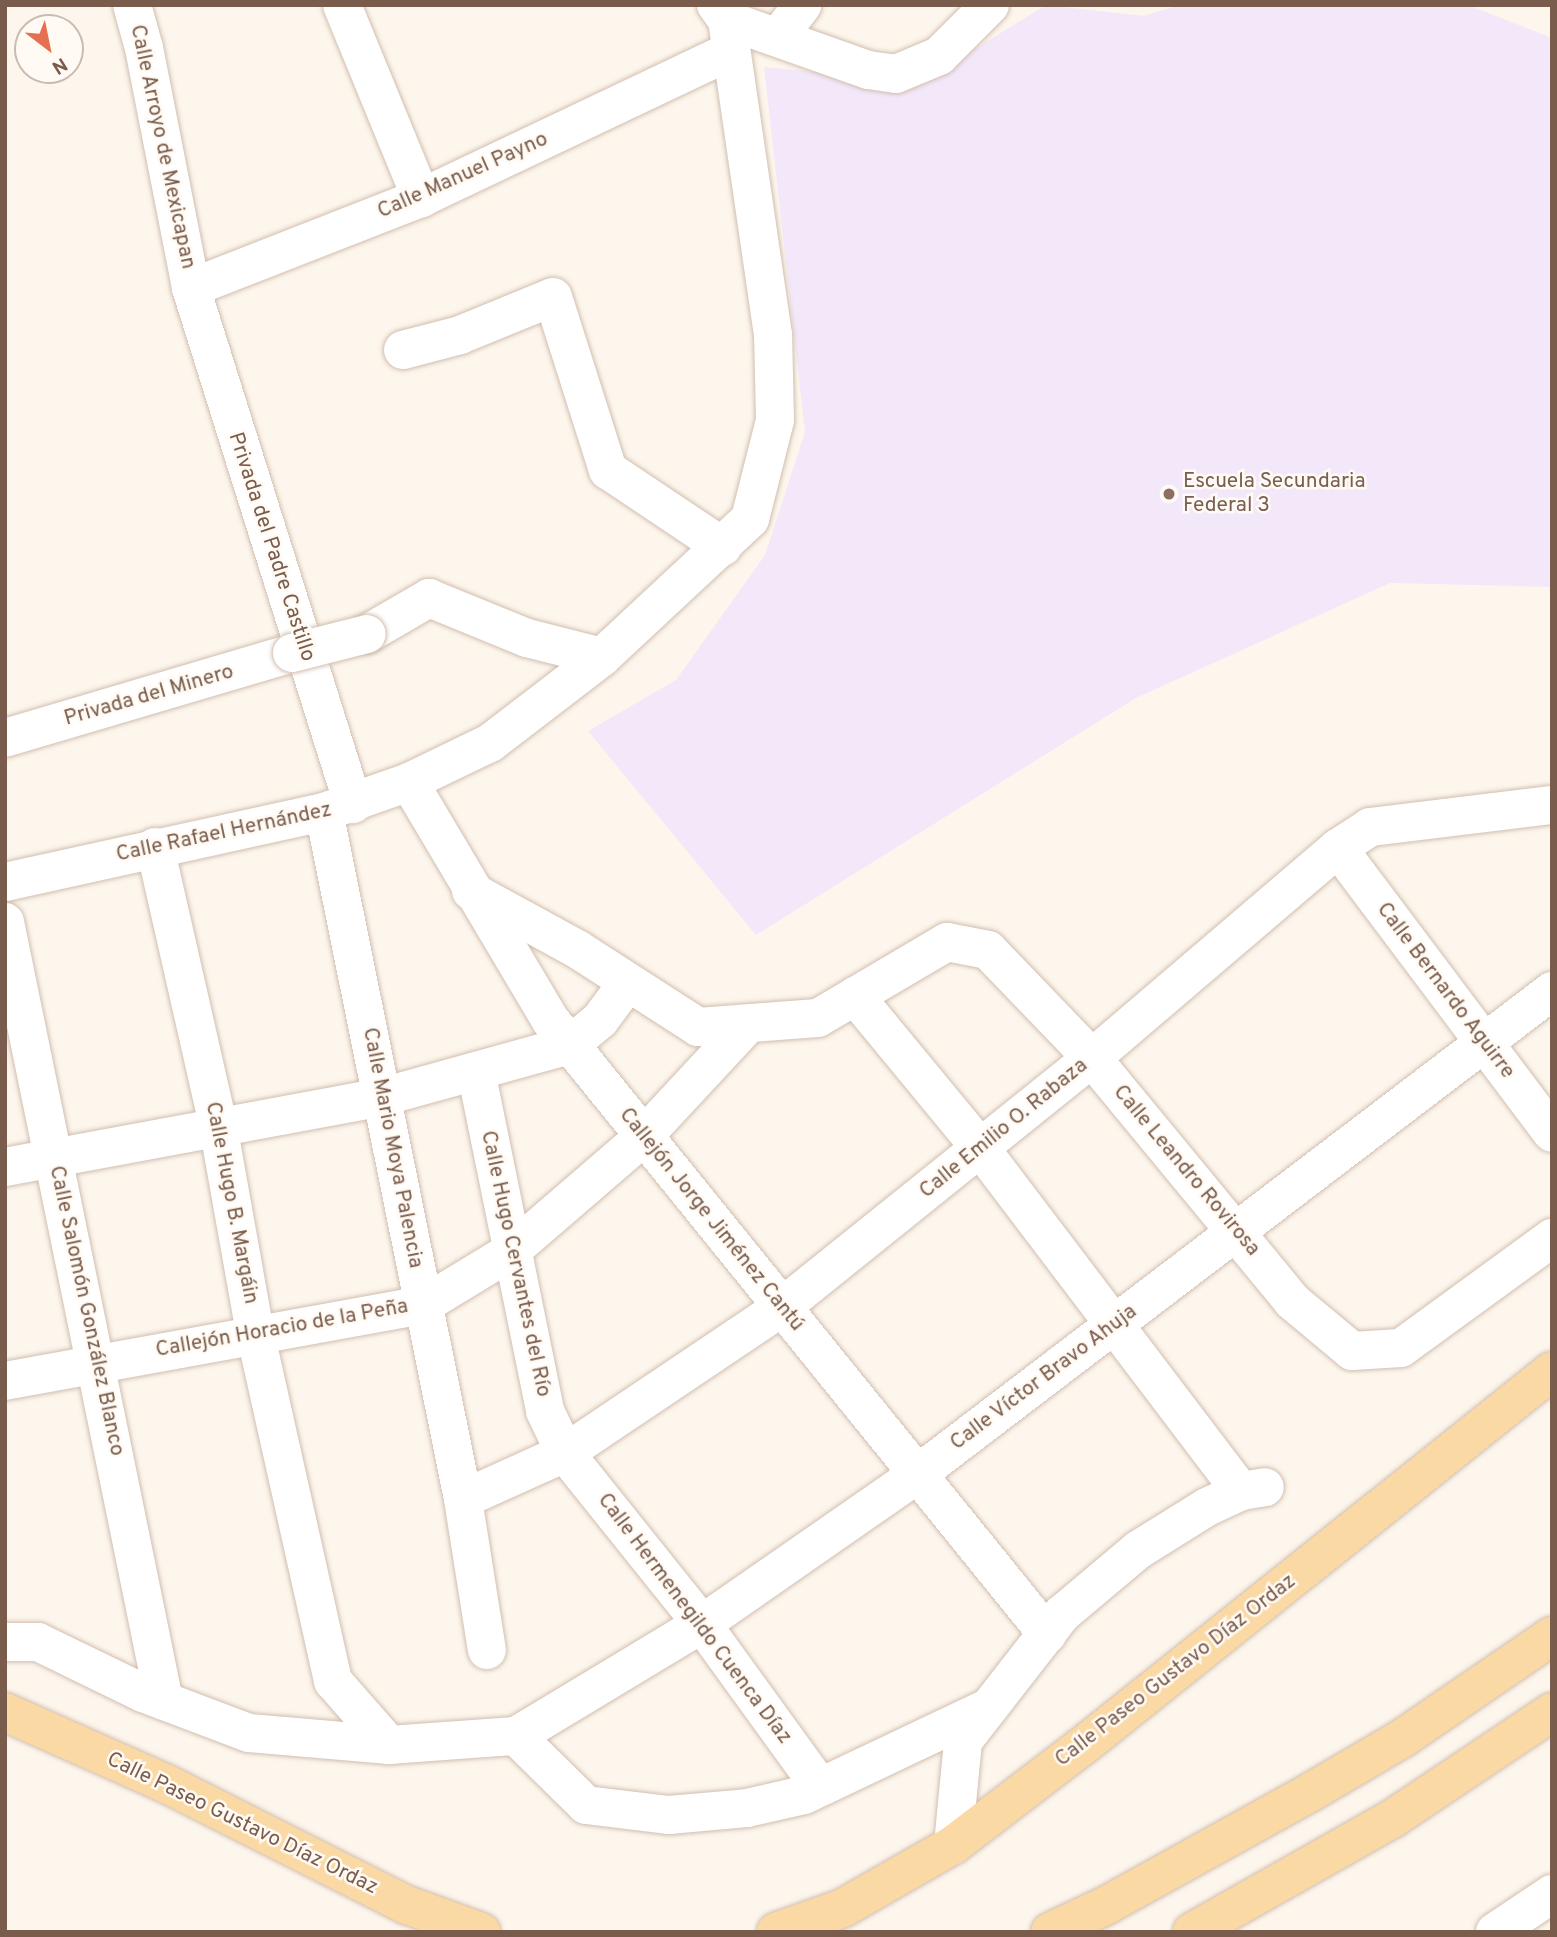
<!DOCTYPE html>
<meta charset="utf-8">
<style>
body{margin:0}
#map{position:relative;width:1557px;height:1937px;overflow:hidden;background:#fdf6ec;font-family:Overpass,sans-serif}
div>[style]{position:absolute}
.education>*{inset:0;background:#f3e8fa}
.roads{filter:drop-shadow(0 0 2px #d1beb0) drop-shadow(0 0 2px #d1beb0)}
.minor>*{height:38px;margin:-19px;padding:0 19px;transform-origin:19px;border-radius:19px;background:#fff}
.major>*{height:38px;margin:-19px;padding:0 19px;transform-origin:19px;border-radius:19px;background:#fbd9a5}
.bridges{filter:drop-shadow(0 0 2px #d1beb0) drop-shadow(0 0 2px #d1beb0)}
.minor-bridge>*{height:38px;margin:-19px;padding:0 19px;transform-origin:19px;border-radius:19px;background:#fff}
.dots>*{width:19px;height:19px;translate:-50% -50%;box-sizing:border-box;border:4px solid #fffaf3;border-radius:50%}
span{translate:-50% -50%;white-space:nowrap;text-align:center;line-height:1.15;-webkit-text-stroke:5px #fffaf3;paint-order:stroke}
.street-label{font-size:21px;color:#7a5c4d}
.education-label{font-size:21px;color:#785e54}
.left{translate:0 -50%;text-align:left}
.frame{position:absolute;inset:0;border:7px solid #7a5c4d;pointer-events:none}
.north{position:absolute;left:14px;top:14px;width:70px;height:70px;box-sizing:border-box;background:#fffaf3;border:2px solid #cabbb1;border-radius:50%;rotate:148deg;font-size:19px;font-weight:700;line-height:28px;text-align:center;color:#7a5c4d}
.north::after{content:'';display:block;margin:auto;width:24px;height:32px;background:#e76f51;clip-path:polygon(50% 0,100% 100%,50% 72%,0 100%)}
</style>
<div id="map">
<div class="education">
<div style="clip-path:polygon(1046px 5px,1144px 16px,1179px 5px,1468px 5px,1552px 38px,1552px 587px,1390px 583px,1136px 698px,756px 935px,588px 731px,676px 680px,765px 555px,805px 432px,764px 67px,921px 82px)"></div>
</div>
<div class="roads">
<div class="minor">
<div style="left:132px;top:5px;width:45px;rotate:74.4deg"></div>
<div style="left:144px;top:48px;width:245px;rotate:78.9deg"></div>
<div style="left:191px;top:288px;width:541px;rotate:72.57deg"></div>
<div style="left:342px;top:5px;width:209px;rotate:67.7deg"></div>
<div style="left:727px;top:20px;width:150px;rotate:19.5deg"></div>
<div style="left:868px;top:70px;width:28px;rotate:8deg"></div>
<div style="left:896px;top:74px;width:47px;rotate:-22.7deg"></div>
<div style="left:939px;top:56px;width:72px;rotate:-45deg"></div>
<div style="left:779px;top:36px;width:39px;rotate:-53deg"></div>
<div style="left:191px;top:288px;width:247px;rotate:-21.4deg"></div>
<div style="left:421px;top:198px;width:341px;rotate:-25.4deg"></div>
<div style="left:403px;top:350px;width:59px;rotate:-14.7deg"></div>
<div style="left:460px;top:335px;width:100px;rotate:-22.2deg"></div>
<div style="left:553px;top:297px;width:182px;rotate:72.4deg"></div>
<div style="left:608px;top:470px;width:138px;rotate:33.8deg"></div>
<div style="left:367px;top:634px;width:72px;rotate:-30.1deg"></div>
<div style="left:429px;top:598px;width:106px;rotate:22.2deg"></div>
<div style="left:527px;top:638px;width:77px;rotate:14.2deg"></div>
<div style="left:5px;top:738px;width:299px;rotate:-16.5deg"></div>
<div style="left:409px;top:782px;width:278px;rotate:59.3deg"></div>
<div style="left:551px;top:1021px;width:789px;rotate:51.02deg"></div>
<div style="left:324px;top:812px;width:701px;rotate:78.56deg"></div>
<div style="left:463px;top:1499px;width:153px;rotate:81deg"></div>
<div style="left:155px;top:847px;width:285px;rotate:77.2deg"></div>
<div style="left:218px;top:1125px;width:210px;rotate:79.9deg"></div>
<div style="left:255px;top:1332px;width:358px;rotate:77.4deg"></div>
<div style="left:333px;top:1681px;width:85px;rotate:48.8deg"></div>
<div style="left:1338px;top:848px;width:356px;rotate:53.1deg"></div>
<div style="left:5px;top:882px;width:327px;rotate:-12.4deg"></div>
<div style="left:324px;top:812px;width:90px;rotate:-19.4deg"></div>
<div style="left:409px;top:782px;width:90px;rotate:-25.7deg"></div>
<div style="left:490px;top:743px;width:141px;rotate:-37.5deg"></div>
<div style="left:602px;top:657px;width:202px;rotate:-43deg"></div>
<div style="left:750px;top:519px;width:102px;rotate:-75.8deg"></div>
<div style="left:775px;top:420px;width:85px;rotate:-91.3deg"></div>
<div style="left:773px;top:335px;width:318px;rotate:-98.3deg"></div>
<div style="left:727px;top:20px;width:19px;rotate:-126deg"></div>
<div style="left:471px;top:891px;width:121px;rotate:28.7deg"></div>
<div style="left:577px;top:949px;width:144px;rotate:32.8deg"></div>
<div style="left:698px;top:1027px;width:120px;rotate:-4.3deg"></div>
<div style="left:818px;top:1018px;width:150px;rotate:-30.5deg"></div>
<div style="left:947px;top:942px;width:42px;rotate:11deg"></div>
<div style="left:988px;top:950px;width:150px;rotate:46.1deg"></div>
<div style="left:1092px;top:1058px;width:315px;rotate:50.5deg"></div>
<div style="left:1292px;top:1301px;width:78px;rotate:39.8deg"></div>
<div style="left:1352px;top:1351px;width:49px;rotate:-3.5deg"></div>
<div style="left:1401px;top:1348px;width:187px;rotate:-36.1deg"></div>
<div style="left:5px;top:922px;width:795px;rotate:78.46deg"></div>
<div style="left:855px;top:996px;width:198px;rotate:50.5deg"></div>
<div style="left:981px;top:1149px;width:430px;rotate:52.8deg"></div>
<div style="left:476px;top:1071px;width:347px;rotate:78.5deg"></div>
<div style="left:545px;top:1411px;width:47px;rotate:64.5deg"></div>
<div style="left:565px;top:1453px;width:219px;rotate:51.3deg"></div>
<div style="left:702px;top:1624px;width:201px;rotate:54.1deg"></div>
<div style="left:5px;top:1167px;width:383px;rotate:-10.5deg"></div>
<div style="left:382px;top:1097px;width:195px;rotate:-15.5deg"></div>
<div style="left:570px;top:1045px;width:39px;rotate:-40deg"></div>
<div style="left:600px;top:1020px;width:47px;rotate:-53.6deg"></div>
<div style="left:5px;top:1381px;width:425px;rotate:-10.3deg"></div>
<div style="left:423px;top:1305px;width:102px;rotate:-31.3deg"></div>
<div style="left:510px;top:1252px;width:176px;rotate:-40.8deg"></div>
<div style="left:643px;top:1137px;width:154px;rotate:-47.1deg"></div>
<div style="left:463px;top:1499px;width:112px;rotate:-24.3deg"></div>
<div style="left:565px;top:1453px;width:262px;rotate:-33.9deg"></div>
<div style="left:782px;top:1307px;width:398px;rotate:-38.8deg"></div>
<div style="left:1092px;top:1058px;width:323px;rotate:-40.5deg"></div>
<div style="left:1338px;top:848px;width:38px;rotate:-33deg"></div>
<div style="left:1370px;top:827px;width:183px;rotate:-6.9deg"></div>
<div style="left:5px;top:1642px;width:33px"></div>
<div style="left:38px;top:1642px;width:117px;rotate:25.9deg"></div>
<div style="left:143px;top:1693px;width:113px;rotate:20.7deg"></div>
<div style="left:249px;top:1733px;width:141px;rotate:4.9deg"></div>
<div style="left:389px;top:1745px;width:127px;rotate:-4.1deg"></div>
<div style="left:516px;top:1736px;width:217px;rotate:-31.1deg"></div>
<div style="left:702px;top:1624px;width:264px;rotate:-34.8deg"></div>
<div style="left:919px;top:1473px;width:796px;rotate:-37.29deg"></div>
<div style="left:516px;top:1736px;width:98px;rotate:44.6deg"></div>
<div style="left:586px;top:1805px;width:84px;rotate:6.9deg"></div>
<div style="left:669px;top:1815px;width:78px;rotate:-5.1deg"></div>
<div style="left:747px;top:1808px;width:58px;rotate:-12.8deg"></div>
<div style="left:804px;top:1795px;width:205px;rotate:-25.4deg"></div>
<div style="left:953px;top:1845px;width:104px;rotate:-84.5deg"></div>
<div style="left:963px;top:1741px;width:161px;rotate:-52.1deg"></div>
<div style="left:1062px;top:1614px;width:99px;rotate:-40.1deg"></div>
<div style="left:1138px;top:1550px;width:81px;rotate:-31.9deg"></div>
<div style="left:1207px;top:1507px;width:38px;rotate:-25deg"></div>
<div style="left:1241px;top:1491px;width:24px;rotate:-9deg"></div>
<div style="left:1495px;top:1932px;width:69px;rotate:-33.7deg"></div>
</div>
<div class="major">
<div style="left:5px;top:1712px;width:177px;rotate:24deg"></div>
<div style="left:167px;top:1784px;width:269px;rotate:26.8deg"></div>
<div style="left:407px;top:1905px;width:79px;rotate:20deg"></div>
<div style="left:776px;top:1932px;width:71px;rotate:-19.7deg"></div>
<div style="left:843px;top:1908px;width:127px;rotate:-29.8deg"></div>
<div style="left:953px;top:1845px;width:165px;rotate:-37.4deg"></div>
<div style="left:1084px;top:1745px;width:599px;rotate:-38.63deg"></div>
<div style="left:1050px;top:1932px;width:63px;rotate:-25.3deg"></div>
<div style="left:1107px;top:1905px;width:233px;rotate:-29deg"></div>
<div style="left:1311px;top:1792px;width:107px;rotate:-30.4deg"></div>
<div style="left:1403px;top:1738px;width:181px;rotate:-34.4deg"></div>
<div style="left:1192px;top:1932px;width:230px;rotate:-29.5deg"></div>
<div style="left:1392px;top:1819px;width:192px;rotate:-33.8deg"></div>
</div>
</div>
<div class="bridges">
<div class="minor-bridge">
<div style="left:292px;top:653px;width:77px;rotate:-14.2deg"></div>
</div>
</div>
<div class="dots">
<div style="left:1169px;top:494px;background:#8d6e63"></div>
</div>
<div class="street-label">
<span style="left:162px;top:147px;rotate:78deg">Calle Arroyo de Mexicapan</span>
<span style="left:463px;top:176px;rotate:-24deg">Calle Manuel Payno</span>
<span style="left:271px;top:547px;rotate:72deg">Privada del Padre Castillo</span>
<span style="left:149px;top:696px;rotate:-16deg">Privada del Minero</span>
<span style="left:224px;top:833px;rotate:-12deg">Calle Rafael Hernández</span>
<span style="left:1445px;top:991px;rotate:53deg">Calle Bernardo Aguirre</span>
<span style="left:1004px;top:1129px;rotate:-39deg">Calle Emilio O. Rabaza</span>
<span style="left:392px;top:1148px;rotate:79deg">Calle Mario Moya Palencia</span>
<span style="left:1186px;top:1171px;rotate:50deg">Calle Leandro Rovirosa</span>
<span style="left:231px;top:1203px;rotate:79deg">Calle Hugo B. Margáin</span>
<span style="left:711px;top:1220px;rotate:51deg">Callejón Jorge Jiménez Cantú</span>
<span style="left:515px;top:1264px;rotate:78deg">Calle Hugo Cervantes del Río</span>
<span style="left:86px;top:1311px;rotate:78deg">Calle Salomón González Blanco</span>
<span style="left:282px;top:1329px;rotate:-10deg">Callejón Horacio de la Peña</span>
<span style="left:1044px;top:1378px;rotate:-37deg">Calle Víctor Bravo Ahuja</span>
<span style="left:694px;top:1619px;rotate:53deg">Calle Hermenegildo Cuenca Díaz</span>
<span style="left:1176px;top:1671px;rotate:-38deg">Calle Paseo Gustavo Díaz Ordaz</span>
<span style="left:242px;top:1824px;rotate:26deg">Calle Paseo Gustavo Díaz Ordaz</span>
</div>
<div class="education-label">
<span class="left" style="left:1183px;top:494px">Escuela Secundaria<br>Federal 3</span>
</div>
<div class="frame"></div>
<div class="north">N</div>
</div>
